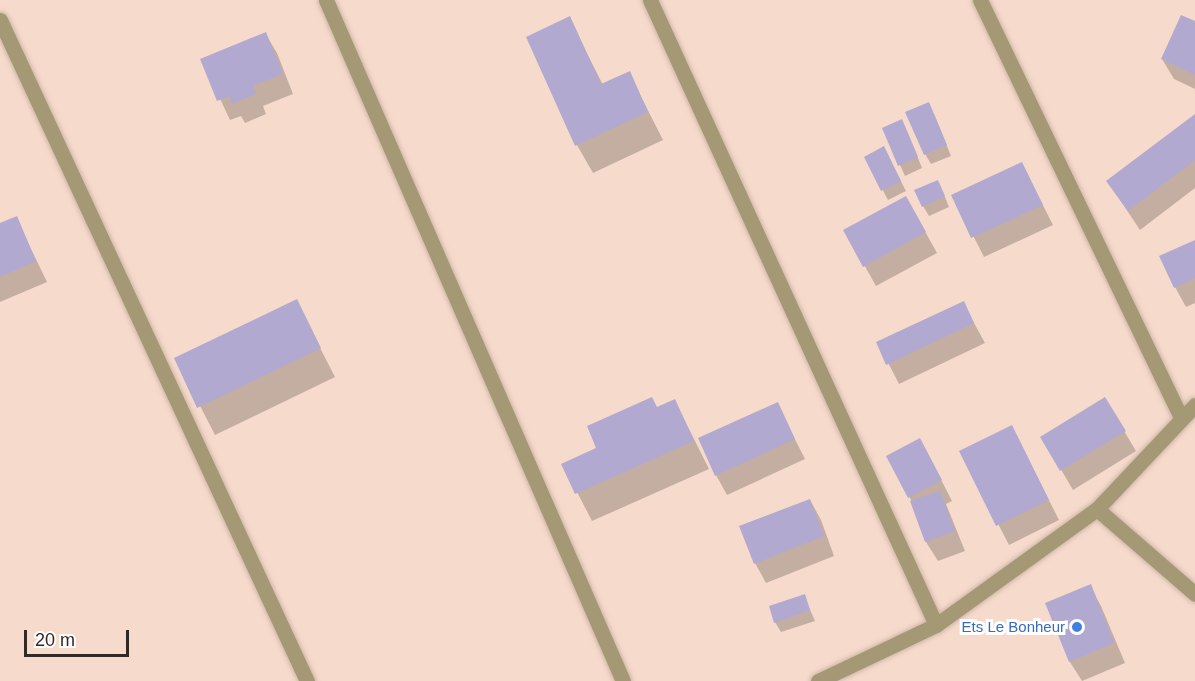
<!DOCTYPE html>
<style>
body{margin:0}
#map{position:relative;width:1195px;height:681px;overflow:hidden;background:#f6dacb;font-family:Helvetica,sans-serif}
div>[style]{position:absolute}
.shadow>*{inset:0;background:#0003}
.building>*{inset:0;background:#b1a9cf}
.roads{filter:drop-shadow(0 0 2px #cfb7a9) drop-shadow(0 0 2px #cfb7a9)}
.minor>*{height:15px;margin:-7.5px;padding:0 7.5px;transform-origin:7.5px;border-radius:7.5px;background:#a59975}
.dots>*{width:16px;height:16px;translate:-50% -50%;box-sizing:border-box;border:3px solid #fff;border-radius:50%}
span{translate:-50% -50%;white-space:nowrap;text-align:center;line-height:1.15;-webkit-text-stroke:6px #fff;paint-order:stroke}
.shop-label{font-size:15px;color:#366cbe}
.right{translate:-100% -50%;text-align:right}
.scale{position:absolute;left:24px;top:630px;width:105px;height:27px;box-sizing:border-box;border:3px solid #332923;border-top:0;padding-left:8px;font-size:18px;line-height:21px;white-space:nowrap;color:#332923;-webkit-text-stroke:4px #fff;paint-order:stroke}
</style>
<div id="map">
<div class="shadow">
<div style="clip-path:polygon(569px 18px,603px 85px,629px 73px,663px 140px,593px 173px,577px 145px)"></div>
<div style="clip-path:polygon(1195px 23px,1195px 89px,1174px 79px,1162px 59px)"></div>
<div style="clip-path:polygon(265px 33px,277px 53px,293px 94px,263px 106px,266px 114px,245px 123px,241px 116px,230px 120px,202px 60px)"></div>
<div style="clip-path:polygon(934px 114px,951px 156px,931px 164px,925px 154px)"></div>
<div style="clip-path:polygon(1195px 116px,1195px 188px,1140px 230px,1108px 182px)"></div>
<div style="clip-path:polygon(884px 129px,907px 131px,922px 168px,905px 176px)"></div>
<div style="clip-path:polygon(866px 158px,889px 158px,906px 191px,888px 200px)"></div>
<div style="clip-path:polygon(1022px 164px,1053px 225px,984px 257px,953px 196px)"></div>
<div style="clip-path:polygon(943px 192px,949px 207px,929px 216px,923px 206px)"></div>
<div style="clip-path:polygon(917px 217px,937px 253px,876px 286px,845px 231px)"></div>
<div style="clip-path:polygon(16px 218px,47px 282px,0 302px,0 225px)"></div>
<div style="clip-path:polygon(1195px 241px,1195px 303px,1186px 307px,1175px 287px)"></div>
<div style="clip-path:polygon(296px 301px,335px 377px,215px 435px,176px 359px)"></div>
<div style="clip-path:polygon(963px 303px,985px 343px,899px 384px,878px 343px)"></div>
<div style="clip-path:polygon(1105px 399px,1136px 451px,1073px 490px,1042px 437px)"></div>
<div style="clip-path:polygon(675px 401px,709px 469px,592px 521px,563px 465px,598px 449px,657px 408px)"></div>
<div style="clip-path:polygon(777px 404px,805px 459px,727px 495px,716px 475px)"></div>
<div style="clip-path:polygon(1012px 427px,1059px 520px,1009px 545px,961px 452px)"></div>
<div style="clip-path:polygon(888px 457px,931px 460px,952px 501px,946px 504px,965px 551px,938px 561px,926px 542px,912px 502px)"></div>
<div style="clip-path:polygon(810px 500px,821px 520px,834px 556px,766px 583px,755px 563px)"></div>
<div style="clip-path:polygon(1090px 586px,1101px 606px,1125px 663px,1082px 681px,1070px 662px,1047px 603px)"></div>
<div style="clip-path:polygon(804px 596px,815px 621px,781px 632px,775px 622px)"></div>
</div>
<div class="building">
<div style="clip-path:polygon(1181px 15px,1195px 21px,1195px 75px,1161px 59px)"></div>
<div style="clip-path:polygon(570px 16px,601px 84px,630px 71px,648px 112px,575px 146px,526px 37px)"></div>
<div style="clip-path:polygon(266px 32px,283px 74px,253px 86px,256px 94px,232px 104px,230px 96px,217px 101px,200px 59px)"></div>
<div style="clip-path:polygon(929px 102px,947px 145px,924px 155px,905px 112px)"></div>
<div style="clip-path:polygon(1195px 114px,1195px 160px,1128px 211px,1106px 181px)"></div>
<div style="clip-path:polygon(902px 119px,918px 157px,898px 166px,882px 128px)"></div>
<div style="clip-path:polygon(884px 146px,901px 181px,881px 191px,864px 157px)"></div>
<div style="clip-path:polygon(1022px 162px,1043px 205px,971px 238px,951px 195px)"></div>
<div style="clip-path:polygon(938px 180px,945px 196px,922px 207px,914px 190px)"></div>
<div style="clip-path:polygon(906px 196px,926px 232px,863px 267px,843px 230px)"></div>
<div style="clip-path:polygon(17px 216px,36px 261px,0 277px,0 223px)"></div>
<div style="clip-path:polygon(1195px 240px,1195px 278px,1174px 288px,1159px 256px)"></div>
<div style="clip-path:polygon(297px 299px,321px 348px,197px 408px,174px 358px)"></div>
<div style="clip-path:polygon(964px 301px,974px 323px,886px 365px,876px 342px)"></div>
<div style="clip-path:polygon(652px 397px,657px 407px,675px 399px,694px 441px,575px 494px,561px 464px,596px 448px,587px 426px)"></div>
<div style="clip-path:polygon(1105px 397px,1126px 431px,1060px 471px,1040px 437px)"></div>
<div style="clip-path:polygon(778px 402px,795px 439px,715px 476px,698px 438px)"></div>
<div style="clip-path:polygon(1012px 425px,1049px 500px,996px 526px,959px 451px)"></div>
<div style="clip-path:polygon(920px 438px,942px 480px,908px 498px,886px 456px)"></div>
<div style="clip-path:polygon(940px 491px,955px 531px,925px 542px,910px 501px)"></div>
<div style="clip-path:polygon(810px 499px,824px 536px,754px 564px,739px 526px)"></div>
<div style="clip-path:polygon(1091px 584px,1114px 643px,1069px 662px,1045px 603px)"></div>
<div style="clip-path:polygon(805px 594px,810px 610px,774px 623px,769px 606px)"></div>
</div>
<div class="roads">
<div class="minor">
<div style="left:326px;top:0;width:743px;rotate:66.44deg"></div>
<div style="left:650px;top:0;width:687px;rotate:65.41deg"></div>
<div style="left:980px;top:0;width:464px;rotate:64.3deg"></div>
<div style="left:0;top:20px;width:729px;rotate:65.09deg"></div>
<div style="left:1097px;top:509px;width:130px;rotate:40.9deg"></div>
<div style="left:818px;top:681px;width:131px;rotate:-25.4deg"></div>
<div style="left:936px;top:625px;width:198px;rotate:-35.8deg"></div>
<div style="left:1097px;top:509px;width:143px;rotate:-46.7deg"></div>
</div>
</div>
<div class="dots">
<div style="left:1077px;top:627px;background:#3f7fe0"></div>
</div>
<div class="shop-label">
<span class="right" style="left:1065px;top:627px">Ets Le Bonheur</span>
</div>
<div class="scale">20 m</div>
</div>
